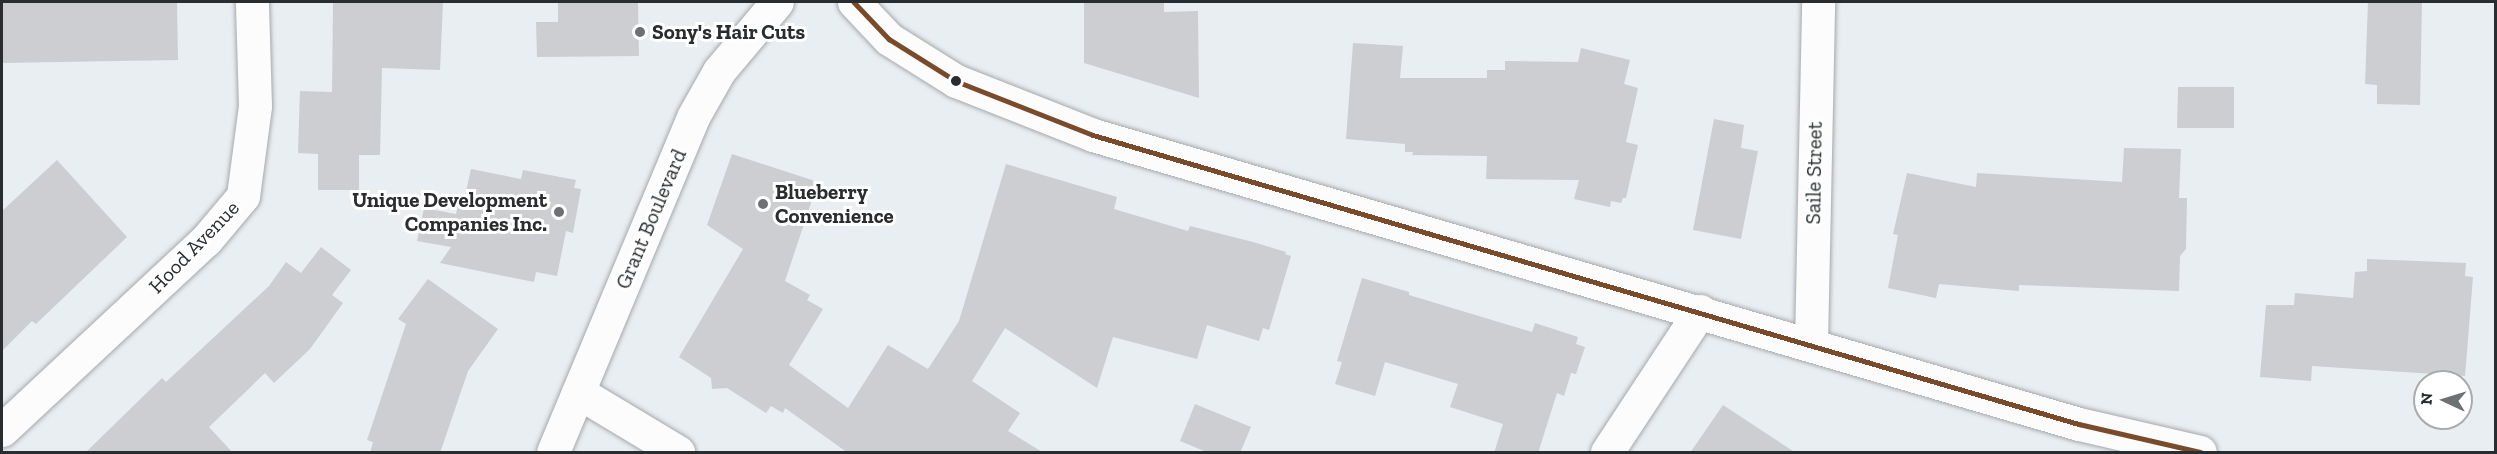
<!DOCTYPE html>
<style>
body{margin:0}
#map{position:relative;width:2497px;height:454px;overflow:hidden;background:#e9eef2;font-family:"Zilla Slab",serif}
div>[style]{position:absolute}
.building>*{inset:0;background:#ccced2}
.roads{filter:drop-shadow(0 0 2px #a6a9ac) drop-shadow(0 0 2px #a6a9ac)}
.minor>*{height:33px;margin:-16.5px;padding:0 16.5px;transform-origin:16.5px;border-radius:16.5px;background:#fcfcfd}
.tertiary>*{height:33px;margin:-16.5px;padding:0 16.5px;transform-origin:16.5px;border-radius:16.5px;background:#fcfcfd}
.bus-1>*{height:4.5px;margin:-2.25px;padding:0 2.25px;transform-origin:2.25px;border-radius:2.25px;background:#7a4b2a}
.dots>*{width:16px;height:16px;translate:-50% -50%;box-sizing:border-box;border:3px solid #fff;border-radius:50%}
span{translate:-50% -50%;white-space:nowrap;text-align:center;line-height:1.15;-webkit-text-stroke:6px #fff;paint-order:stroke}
.poi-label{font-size:21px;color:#292d2f;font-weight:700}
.left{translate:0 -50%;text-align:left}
.right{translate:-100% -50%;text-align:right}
.street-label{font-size:21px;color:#292d2f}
.frame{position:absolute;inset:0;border:3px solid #292d2f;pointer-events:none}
.north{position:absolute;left:2413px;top:370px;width:60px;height:60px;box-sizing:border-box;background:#fff;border:2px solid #a9abac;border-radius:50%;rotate:274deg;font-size:16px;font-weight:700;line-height:24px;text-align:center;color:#292d2f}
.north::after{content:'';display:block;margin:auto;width:21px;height:27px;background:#6c7173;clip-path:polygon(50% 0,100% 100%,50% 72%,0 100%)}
</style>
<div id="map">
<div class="building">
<div style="clip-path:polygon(2px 2px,177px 2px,178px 60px,2px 63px)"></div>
<div style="clip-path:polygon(333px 2px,443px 2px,440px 70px,382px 68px,380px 155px,359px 155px,359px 190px,318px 190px,318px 154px,298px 153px,300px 91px,332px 92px)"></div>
<div style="clip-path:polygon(558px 2px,638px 2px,639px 56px,537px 57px,536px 22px,558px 22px)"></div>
<div style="clip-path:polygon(1084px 2px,1164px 2px,1164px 12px,1198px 11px,1199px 98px,1084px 63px)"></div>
<div style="clip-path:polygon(2368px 2px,2422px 2px,2420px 105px,2377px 104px,2377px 85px,2365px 84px)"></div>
<div style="clip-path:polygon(1353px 43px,1403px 46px,1400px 78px,1487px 78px,1487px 70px,1505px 70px,1505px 61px,1578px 62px,1581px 48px,1630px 60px,1624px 84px,1638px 88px,1626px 142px,1638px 145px,1626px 198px,1623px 198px,1621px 203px,1611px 201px,1610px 207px,1574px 199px,1579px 180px,1486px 179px,1487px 156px,1412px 155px,1413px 152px,1405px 152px,1405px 144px,1346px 139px)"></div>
<div style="clip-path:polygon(2178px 87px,2234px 87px,2234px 128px,2177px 128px)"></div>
<div style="clip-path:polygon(1714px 119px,1744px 125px,1741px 148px,1758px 151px,1741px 239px,1693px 230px)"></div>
<div style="clip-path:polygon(2124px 148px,2181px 149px,2179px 198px,2187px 198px,2186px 249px,2180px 256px,2179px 291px,2019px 285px,2019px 291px,1939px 284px,1936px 298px,1888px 288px,1898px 235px,1893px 234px,1907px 173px,1976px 187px,1977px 173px,2122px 182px)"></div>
<div style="clip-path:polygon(732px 154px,818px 182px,785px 281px,810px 295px,807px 300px,823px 309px,789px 365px,848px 408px,888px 345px,928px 369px,959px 321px,1006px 164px,1117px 197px,1114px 209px,1188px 231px,1190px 226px,1253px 242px,1286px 252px,1285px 254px,1291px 256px,1269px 330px,1263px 328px,1259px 341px,1207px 325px,1197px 359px,1113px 337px,1097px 388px,1005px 328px,972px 381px,1020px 413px,1008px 431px,1044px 453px,848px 453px,785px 408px,783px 413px,771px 406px,766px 413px,727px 388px,712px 389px,711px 378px,679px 357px,743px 249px,707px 225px)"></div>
<div style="clip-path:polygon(57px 160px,127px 237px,36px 324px,32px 321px,2px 351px,2px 211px)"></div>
<div style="clip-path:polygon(471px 169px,521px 179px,523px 170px,576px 180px,574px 188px,581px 189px,573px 233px,566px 231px,557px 276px,536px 272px,534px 282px,440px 263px,451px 247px,417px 241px,424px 208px,456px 214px,460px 195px,465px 196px)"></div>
<div style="clip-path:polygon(321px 247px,351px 270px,332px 295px,343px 303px,310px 349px,274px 383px,265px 373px,209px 427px,233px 453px,85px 453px,162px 378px,166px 382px,269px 286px,286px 262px,301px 273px)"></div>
<div style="clip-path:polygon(2367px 259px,2466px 263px,2465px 276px,2473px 277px,2465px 376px,2312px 366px,2311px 381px,2260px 377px,2266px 305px,2294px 305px,2295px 293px,2353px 298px,2355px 272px,2367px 271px)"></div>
<div style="clip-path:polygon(1362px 278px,1409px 292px,1409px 295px,1532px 332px,1535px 323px,1578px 337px,1576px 344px,1585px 347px,1576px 374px,1571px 373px,1564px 396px,1557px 393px,1538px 453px,1494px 453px,1503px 424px,1450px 407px,1458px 384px,1385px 362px,1375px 396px,1335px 384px,1342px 362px,1337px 361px)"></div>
<div style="clip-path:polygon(428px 279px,498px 329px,468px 371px,440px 453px,370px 453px,373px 442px,367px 440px,406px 324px,398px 319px)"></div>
<div style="clip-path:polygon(1195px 404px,1251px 427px,1240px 453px,1209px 453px,1180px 441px)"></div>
<div style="clip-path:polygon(1723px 405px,1796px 453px,1690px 453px)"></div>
</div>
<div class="roads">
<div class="minor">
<div style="left:1811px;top:344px;width:342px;rotate:-88.8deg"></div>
<div style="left:578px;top:392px;width:117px;rotate:31deg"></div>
<div style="left:2px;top:430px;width:279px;rotate:-43deg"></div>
<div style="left:206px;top:240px;width:57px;rotate:-49.9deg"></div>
<div style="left:243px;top:196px;width:91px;rotate:-82.4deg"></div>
<div style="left:255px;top:106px;width:104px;rotate:-91.7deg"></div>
<div style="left:1607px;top:452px;width:169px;rotate:-56.6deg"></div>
</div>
<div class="tertiary">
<div style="left:854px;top:2px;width:51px;rotate:46.6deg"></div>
<div style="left:889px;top:39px;width:79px;rotate:32.1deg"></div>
<div style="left:956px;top:81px;width:147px;rotate:21.5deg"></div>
<div style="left:1093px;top:135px;width:1027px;rotate:16.34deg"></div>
<div style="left:2079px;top:424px;width:124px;rotate:13deg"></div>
<div style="left:553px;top:452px;width:363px;rotate:-67.3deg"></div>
<div style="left:693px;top:117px;width:53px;rotate:-60.5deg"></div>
<div style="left:719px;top:71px;width:90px;rotate:-50deg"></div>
</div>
</div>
<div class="bus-1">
<div style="left:854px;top:2px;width:51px;rotate:46.6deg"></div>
<div style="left:889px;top:39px;width:79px;rotate:32.1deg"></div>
<div style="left:956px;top:81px;width:147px;rotate:21.5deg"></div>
<div style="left:1093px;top:135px;width:1027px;rotate:16.34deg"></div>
<div style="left:2079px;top:424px;width:124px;rotate:13deg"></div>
</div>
<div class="dots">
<div style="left:640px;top:32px;background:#6c7173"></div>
<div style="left:956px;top:81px;background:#292d2f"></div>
<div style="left:763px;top:204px;background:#6c7173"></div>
<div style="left:559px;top:212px;background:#6c7173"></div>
</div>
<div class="poi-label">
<span class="left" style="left:652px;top:32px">Sony's Hair Cuts</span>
<span class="left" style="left:775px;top:204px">Blueberry<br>Convenience</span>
<span class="right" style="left:547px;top:212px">Unique Development<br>Companies Inc.</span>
</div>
<div class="street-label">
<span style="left:1814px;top:173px;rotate:-89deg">Saile Street</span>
<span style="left:651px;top:219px;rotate:-67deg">Grant Boulevard</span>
<span style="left:194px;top:247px;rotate:-46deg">Hood Avenue</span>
</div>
<div class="frame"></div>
<div class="north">N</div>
</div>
